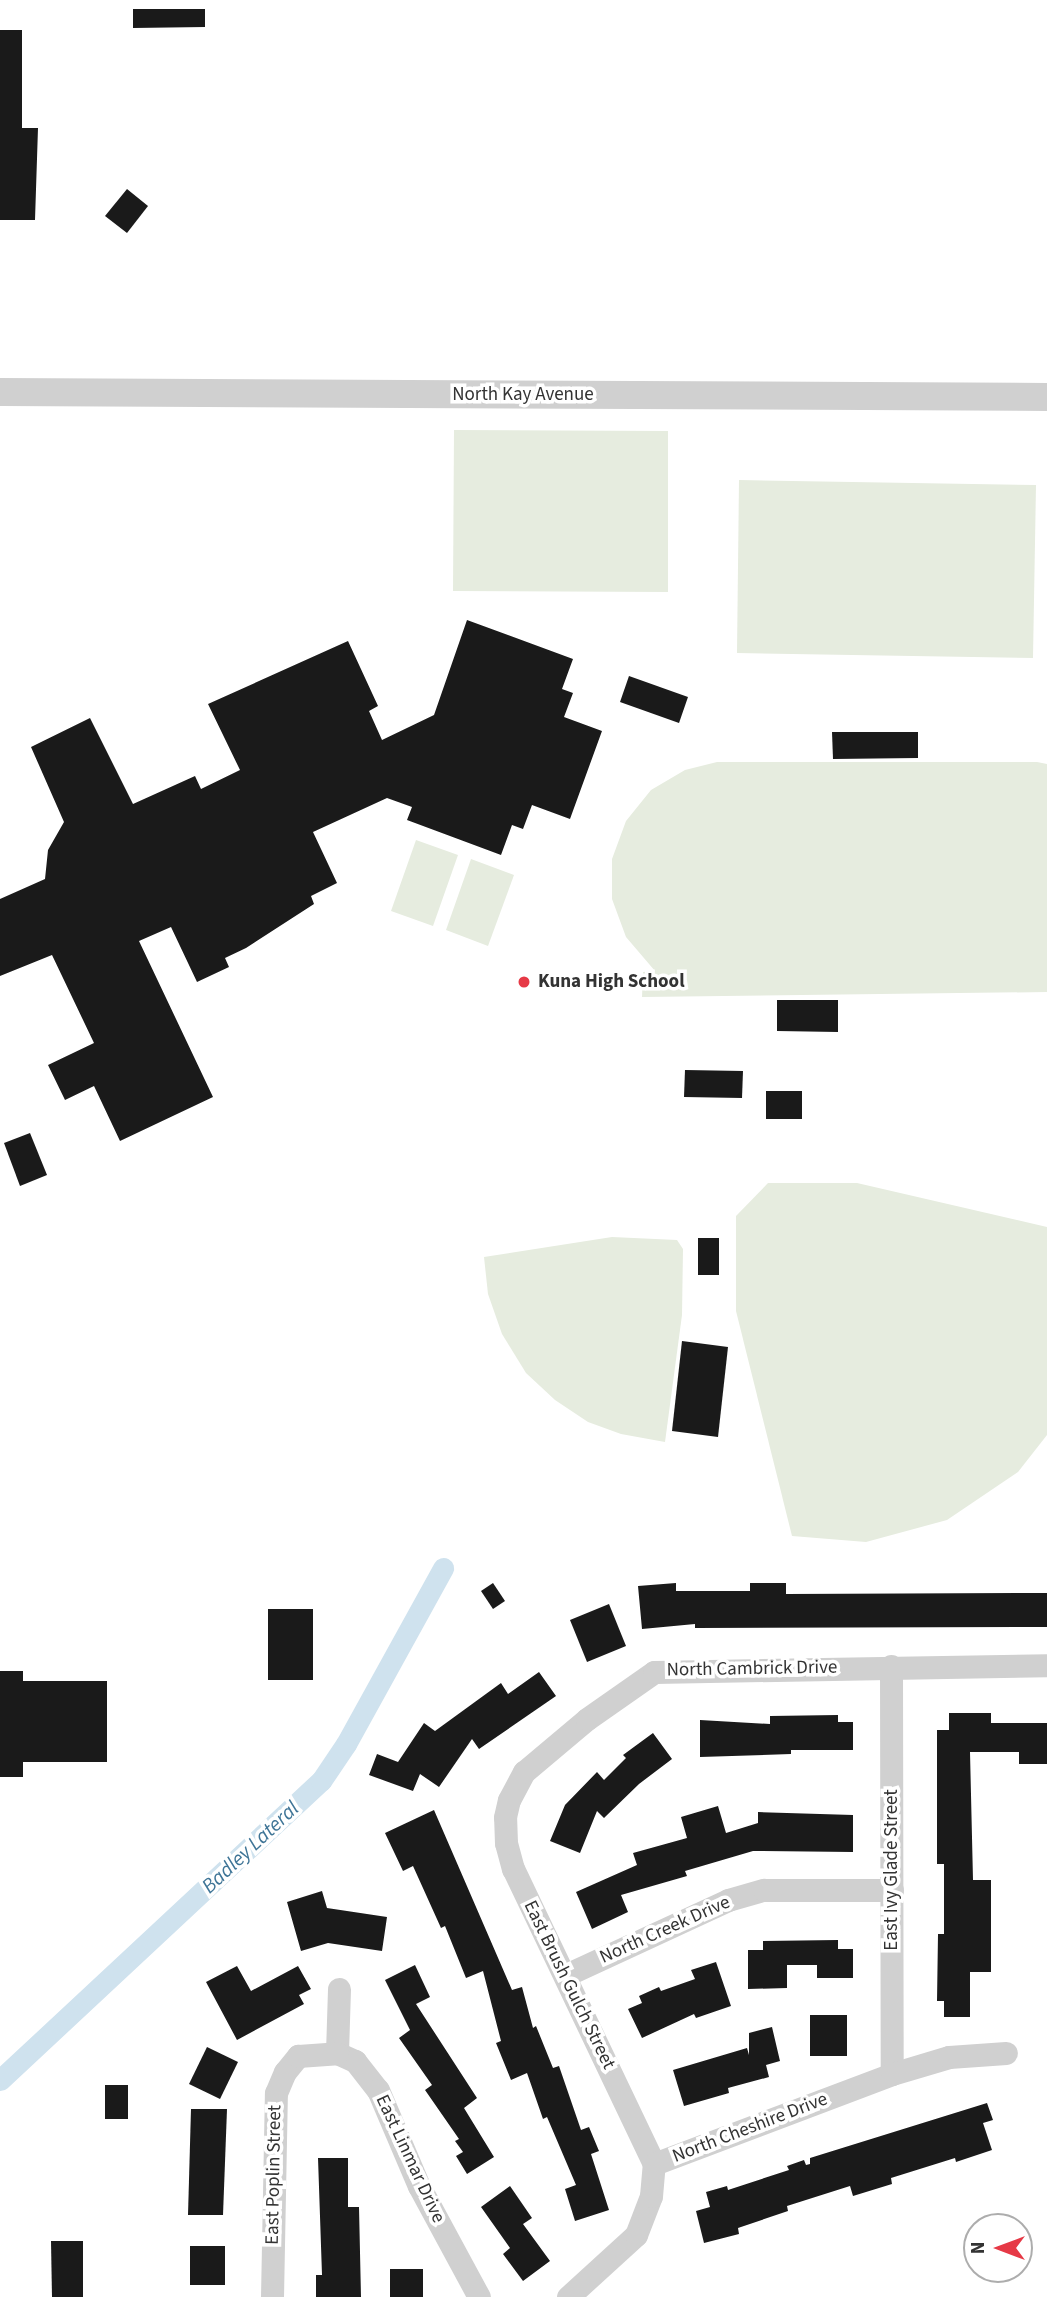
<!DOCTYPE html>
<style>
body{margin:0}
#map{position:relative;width:1047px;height:2297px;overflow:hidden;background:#fff;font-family:"Source Sans 3",sans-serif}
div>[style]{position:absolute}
.green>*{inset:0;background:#e6ecdf}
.canal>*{height:21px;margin:-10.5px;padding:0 10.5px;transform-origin:10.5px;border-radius:10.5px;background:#cfe2ee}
.building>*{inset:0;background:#1a1a1a}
.minor>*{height:23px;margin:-11.5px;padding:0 11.5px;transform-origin:11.5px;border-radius:11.5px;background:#d0d0d0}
.tertiary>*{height:28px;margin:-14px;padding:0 14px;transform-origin:14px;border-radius:14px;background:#d0d0d0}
.dots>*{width:19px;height:19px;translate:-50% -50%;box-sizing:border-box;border:4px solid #fff;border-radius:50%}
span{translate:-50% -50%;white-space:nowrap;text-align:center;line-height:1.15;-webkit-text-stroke:7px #fff;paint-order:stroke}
.street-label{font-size:19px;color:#333}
.poi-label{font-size:19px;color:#333;font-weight:700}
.left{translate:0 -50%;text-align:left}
.water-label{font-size:21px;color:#3f7597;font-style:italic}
.north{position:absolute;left:963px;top:2213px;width:70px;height:70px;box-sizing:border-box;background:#fff;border:2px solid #adadad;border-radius:50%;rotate:270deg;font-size:19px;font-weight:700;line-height:28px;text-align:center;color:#333}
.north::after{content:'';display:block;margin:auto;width:24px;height:32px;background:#e63946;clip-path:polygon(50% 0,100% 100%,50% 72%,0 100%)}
</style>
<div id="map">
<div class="green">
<div style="clip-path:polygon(454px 430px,668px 431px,668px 592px,453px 591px)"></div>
<div style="clip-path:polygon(739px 480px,1036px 485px,1033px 658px,737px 653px)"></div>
<div style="clip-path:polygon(717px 762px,1037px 762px,1047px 764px,1047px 992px,642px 997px,643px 972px,655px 971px,626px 937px,612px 899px,612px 859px,626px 821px,651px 790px,685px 770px)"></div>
<div style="clip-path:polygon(416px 840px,458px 855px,433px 926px,391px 911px)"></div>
<div style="clip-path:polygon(471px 859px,514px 875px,488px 946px,446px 930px)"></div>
<div style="clip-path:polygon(768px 1183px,857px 1183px,1047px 1227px,1047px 1435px,1018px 1472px,947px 1520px,866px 1542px,792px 1536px,736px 1311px,736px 1216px)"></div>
<div style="clip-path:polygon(612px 1237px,677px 1240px,683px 1249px,682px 1315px,665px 1442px,621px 1434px,588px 1422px,555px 1400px,526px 1373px,502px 1334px,488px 1294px,484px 1257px)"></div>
</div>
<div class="canal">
<div style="left:0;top:2080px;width:439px;rotate:-43deg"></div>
<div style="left:321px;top:1781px;width:45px;rotate:-56deg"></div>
<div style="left:346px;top:1744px;width:201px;rotate:-61.1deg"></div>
</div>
<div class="building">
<div style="clip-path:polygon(133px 9px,205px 9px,205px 27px,133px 28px)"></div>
<div style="clip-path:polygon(0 30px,22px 30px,22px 128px,38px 128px,35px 220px,0 220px)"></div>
<div style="clip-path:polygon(127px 189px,148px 206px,127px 233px,105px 216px)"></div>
<div style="clip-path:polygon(467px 620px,573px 659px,562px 689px,573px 693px,564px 717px,602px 731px,570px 819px,532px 805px,523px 829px,512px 825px,501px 855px,407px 820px,412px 807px,387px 798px,313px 832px,337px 883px,311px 896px,314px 904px,246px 948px,225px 958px,229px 967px,197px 982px,171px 927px,139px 941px,213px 1097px,120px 1141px,94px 1086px,65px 1100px,48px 1065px,94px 1043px,52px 955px,0 976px,0 899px,45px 879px,48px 850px,64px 822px,31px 747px,90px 718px,133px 804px,195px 776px,201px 789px,240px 770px,208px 704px,348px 641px,378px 706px,369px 711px,382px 740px,434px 715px)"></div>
<div style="clip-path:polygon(629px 676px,688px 697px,679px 723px,620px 702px)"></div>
<div style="clip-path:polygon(832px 732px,918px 732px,918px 758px,833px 759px)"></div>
<div style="clip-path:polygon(777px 1000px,838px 1000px,838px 1032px,777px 1031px)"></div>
<div style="clip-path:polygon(685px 1070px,743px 1071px,742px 1098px,684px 1097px)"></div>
<div style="clip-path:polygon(766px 1091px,802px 1091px,802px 1119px,766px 1119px)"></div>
<div style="clip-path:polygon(30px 1133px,47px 1175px,20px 1186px,4px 1143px)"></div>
<div style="clip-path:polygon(698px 1238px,719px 1238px,719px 1275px,698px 1275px)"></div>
<div style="clip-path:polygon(682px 1341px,728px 1347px,718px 1437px,672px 1431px)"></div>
<div style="clip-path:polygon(493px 1583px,505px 1601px,493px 1609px,481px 1591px)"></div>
<div style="clip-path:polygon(676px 1583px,676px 1591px,750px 1591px,750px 1583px,786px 1583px,786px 1594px,1047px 1593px,1047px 1627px,695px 1628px,695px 1624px,642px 1629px,638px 1586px)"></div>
<div style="clip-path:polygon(609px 1604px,626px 1646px,587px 1662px,570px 1620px)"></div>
<div style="clip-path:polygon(268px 1609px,313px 1609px,313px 1680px,268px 1680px)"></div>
<div style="clip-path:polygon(0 1671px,23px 1671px,23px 1681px,107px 1681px,107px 1762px,23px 1762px,23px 1777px,0 1777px)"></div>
<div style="clip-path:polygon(539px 1672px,556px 1696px,479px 1749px,472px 1739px,439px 1787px,420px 1774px,413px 1791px,369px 1775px,377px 1754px,398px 1762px,424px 1723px,435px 1731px,501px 1683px,508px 1694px)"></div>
<div style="clip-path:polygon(949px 1713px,991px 1713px,991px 1723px,1047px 1723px,1047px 1764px,1019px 1764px,1019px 1752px,970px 1752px,973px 1880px,991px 1880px,991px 1972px,970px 1972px,970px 2017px,944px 2017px,944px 2001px,937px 2001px,938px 1934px,944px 1934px,944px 1864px,937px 1864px,937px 1730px,949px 1730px)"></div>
<div style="clip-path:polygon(838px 1715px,838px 1722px,853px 1722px,853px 1750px,791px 1750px,791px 1754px,700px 1757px,700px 1720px,770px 1724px,770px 1716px)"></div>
<div style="clip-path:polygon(653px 1733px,672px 1759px,639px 1784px,604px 1818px,597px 1811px,580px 1853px,550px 1841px,565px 1805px,597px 1772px,604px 1780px,626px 1758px,623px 1755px)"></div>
<div style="clip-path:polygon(718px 1806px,726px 1833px,758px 1823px,758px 1812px,853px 1815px,853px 1852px,753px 1851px,685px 1871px,687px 1876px,621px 1895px,628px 1912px,592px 1929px,576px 1892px,637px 1865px,633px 1853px,687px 1838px,681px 1817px)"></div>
<div style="clip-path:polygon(434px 1810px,512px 1990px,522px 1987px,533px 2028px,536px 2026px,553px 2068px,559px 2066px,581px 2130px,589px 2127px,599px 2151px,591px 2154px,609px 2210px,575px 2221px,565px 2189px,576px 2185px,547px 2117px,543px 2119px,527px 2073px,511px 2080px,496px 2043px,501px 2041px,483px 1971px,466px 1978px,445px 1926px,441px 1928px,413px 1866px,403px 1871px,385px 1833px)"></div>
<div style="clip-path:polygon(322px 1891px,327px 1908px,387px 1917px,382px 1951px,328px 1943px,301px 1951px,287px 1902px)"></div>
<div style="clip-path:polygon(838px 1940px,838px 1949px,853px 1949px,853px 1978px,817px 1978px,817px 1965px,787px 1965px,787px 1988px,748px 1989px,748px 1950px,763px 1950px,763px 1941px)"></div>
<div style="clip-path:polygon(716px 1962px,731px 2006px,696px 2018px,694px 2014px,642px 2038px,628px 2009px,642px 2003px,639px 1996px,659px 1987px,661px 1991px,695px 1979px,691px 1970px)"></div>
<div style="clip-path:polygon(415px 1965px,430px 1997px,416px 2004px,477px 2098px,464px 2108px,494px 2157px,467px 2174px,456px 2156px,463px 2152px,455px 2141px,459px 2139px,425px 2090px,432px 2085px,399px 2038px,410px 2030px,385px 1980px)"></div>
<div style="clip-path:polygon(237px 1966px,251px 1991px,298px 1966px,311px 1989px,299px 1995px,304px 2004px,237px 2040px,206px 1982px)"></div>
<div style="clip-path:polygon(810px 2015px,847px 2015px,847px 2056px,810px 2056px)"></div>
<div style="clip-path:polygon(772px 2027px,780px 2061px,766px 2065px,769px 2077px,728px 2088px,729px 2093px,684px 2106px,673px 2070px,747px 2048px,749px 2055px,749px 2033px)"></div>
<div style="clip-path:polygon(207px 2047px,238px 2062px,220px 2099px,189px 2084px)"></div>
<div style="clip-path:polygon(105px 2085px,128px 2085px,128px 2119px,105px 2119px)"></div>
<div style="clip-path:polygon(987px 2103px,993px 2120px,983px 2123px,992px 2150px,956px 2162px,955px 2158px,891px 2178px,892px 2184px,853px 2196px,850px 2186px,787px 2206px,788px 2211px,738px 2228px,739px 2234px,704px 2243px,696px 2211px,710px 2207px,706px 2192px,727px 2186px,728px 2190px,789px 2170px,787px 2166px,804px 2160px,806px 2165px,810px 2164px,810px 2158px)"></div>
<div style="clip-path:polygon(191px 2109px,227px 2109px,223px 2215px,188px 2215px)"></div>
<div style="clip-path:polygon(318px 2158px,348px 2158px,348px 2207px,359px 2207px,361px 2297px,316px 2297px,316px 2275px,322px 2275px)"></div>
<div style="clip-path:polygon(510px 2186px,532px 2218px,523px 2224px,550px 2261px,523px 2281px,503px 2254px,510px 2248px,481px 2207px)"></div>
<div style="clip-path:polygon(51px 2241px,83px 2241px,83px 2297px,52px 2297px)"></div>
<div style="clip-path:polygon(190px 2246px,225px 2246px,225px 2285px,190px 2285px)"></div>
<div style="clip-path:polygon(390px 2269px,423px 2269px,423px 2297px,390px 2297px)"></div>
</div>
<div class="minor">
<div style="left:891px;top:1666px;width:408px;rotate:89.9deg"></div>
<div style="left:566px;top:1975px;width:179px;rotate:-24.8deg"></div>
<div style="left:728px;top:1900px;width:37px;rotate:-16deg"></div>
<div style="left:764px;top:1890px;width:128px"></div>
<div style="left:339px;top:1989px;width:64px;rotate:91.8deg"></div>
<div style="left:337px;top:2053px;width:20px;rotate:24deg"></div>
<div style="left:355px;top:2061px;width:37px;rotate:52deg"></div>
<div style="left:378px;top:2090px;width:104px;rotate:66.9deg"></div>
<div style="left:419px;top:2186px;width:126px;rotate:61.6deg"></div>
<div style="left:654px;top:2164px;width:327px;rotate:-115.5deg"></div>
<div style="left:513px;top:1869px;width:27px;rotate:-105deg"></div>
<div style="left:506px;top:1843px;width:26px;rotate:-92deg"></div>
<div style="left:505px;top:1817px;width:17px;rotate:-77deg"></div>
<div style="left:509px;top:1800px;width:32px;rotate:-62deg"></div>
<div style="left:524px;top:1772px;width:82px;rotate:-40.1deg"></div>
<div style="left:587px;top:1719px;width:82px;rotate:-35deg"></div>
<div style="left:654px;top:1672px;width:393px;rotate:-1deg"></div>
<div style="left:272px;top:2297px;width:204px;rotate:-88.9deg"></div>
<div style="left:276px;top:2093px;width:23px;rotate:-67deg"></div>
<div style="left:285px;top:2072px;width:21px;rotate:-51deg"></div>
<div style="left:298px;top:2056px;width:39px;rotate:-4deg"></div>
<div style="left:568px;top:2297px;width:92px;rotate:-42.4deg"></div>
<div style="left:636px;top:2235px;width:42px;rotate:-69deg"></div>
<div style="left:651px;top:2196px;width:32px;rotate:-85deg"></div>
<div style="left:654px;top:2164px;width:254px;rotate:-20.7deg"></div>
<div style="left:892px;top:2074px;width:59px;rotate:-16.6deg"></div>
<div style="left:949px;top:2057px;width:57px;rotate:-4deg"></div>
</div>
<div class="tertiary">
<div style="left:0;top:392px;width:1047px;rotate:0.27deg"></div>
</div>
<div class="dots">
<div style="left:524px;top:982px;background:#e63946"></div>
</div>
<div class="street-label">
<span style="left:523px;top:395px">North Kay Avenue</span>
<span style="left:752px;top:1669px;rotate:-1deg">North Cambrick Drive</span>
<span style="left:892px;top:1870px;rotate:-90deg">East Ivy Glade Street</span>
<span style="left:665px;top:1930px;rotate:-24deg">North Creek Drive</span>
<span style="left:569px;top:1985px;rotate:64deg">East Brush Gulch Street</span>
<span style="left:750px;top:2128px;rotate:-21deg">North Cheshire Drive</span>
<span style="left:410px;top:2159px;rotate:65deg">East Linmar Drive</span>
<span style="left:274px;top:2175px;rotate:-89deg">East Poplin Street</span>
</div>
<div class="poi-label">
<span class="left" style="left:538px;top:982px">Kuna High School</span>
</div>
<div class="water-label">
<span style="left:250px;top:1847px;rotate:-43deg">Badley Lateral</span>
</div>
<div class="north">N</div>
</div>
